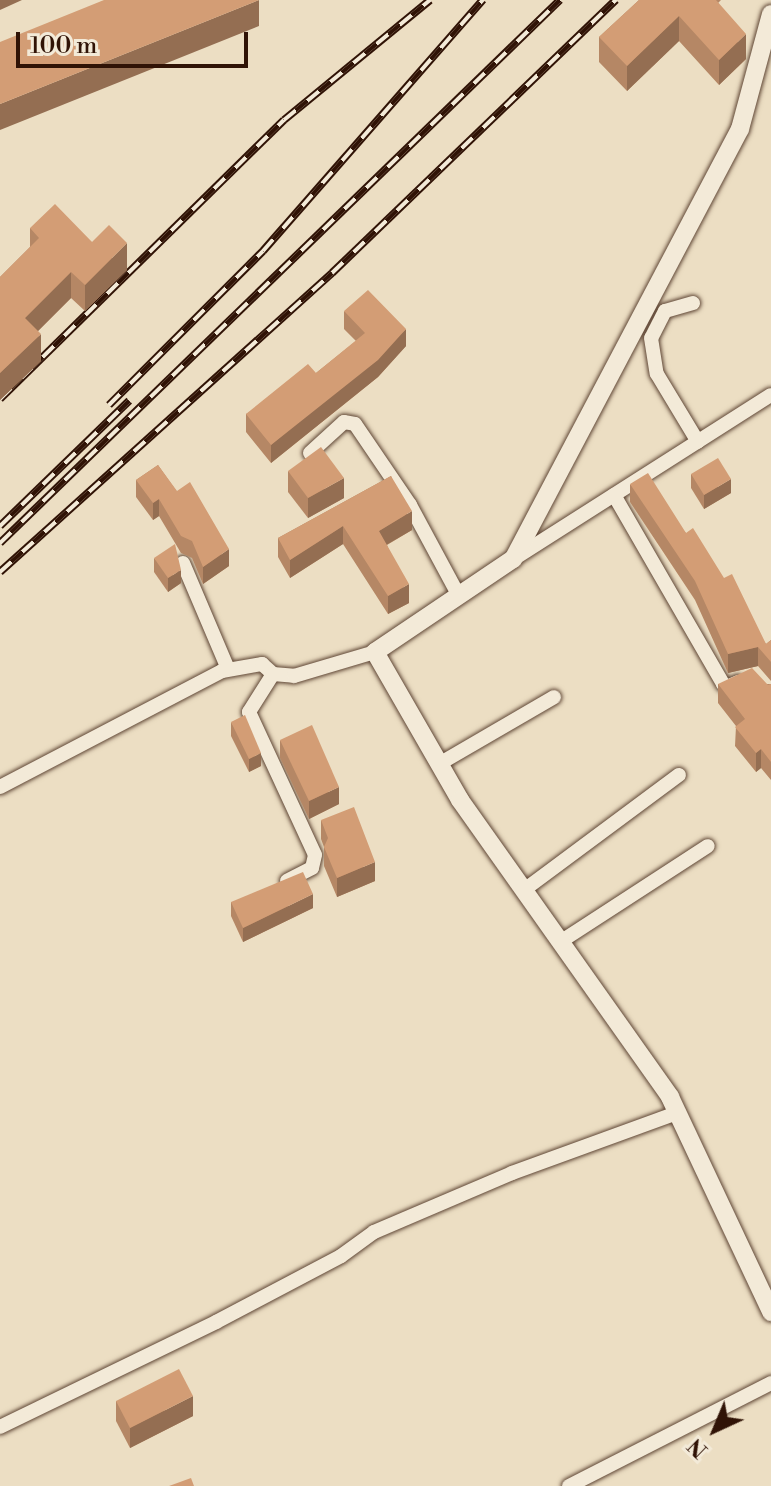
<!DOCTYPE html>
<style>
body{margin:0}
#map{position:relative;width:771px;height:1486px;overflow:hidden;background:#ecdec3;font-family:"Libre Bodoni",serif}
div>[style]{position:absolute}
.roads{filter:drop-shadow(0 0 2px #5f4635) drop-shadow(0 0 2px #5f4635)}
.street>*{height:14px;margin:-7px;padding:0 7px;transform-origin:7px;border-radius:7px;background:#f3ead8}
.secondary>*{height:18px;margin:-9px;padding:0 9px;transform-origin:9px;border-radius:9px;background:#f3ead8}
.rail>*{height:8px;margin-top:-4px;transform-origin:0;background:repeating-linear-gradient(90deg,#f3ead8 0 15px,#301306 0 30px);box-sizing:border-box;border-block:2px solid #301306}
.wall>*{inset:0;background:#b58765}
.shaded-wall>*{inset:0;background:#946e52}
.building>*{inset:0;background:#d39d75}
span{translate:-50% -50%;white-space:nowrap;text-align:center;line-height:1.15;-webkit-text-stroke:6px #f3ead8;paint-order:stroke}
.north{position:absolute;left:675px;top:1390px;width:80px;height:80px;-webkit-text-stroke:6px #f3ead8;paint-order:stroke;rotate:224deg;font-size:22px;font-weight:700;line-height:32px;text-align:center;color:#301306}
.north::after{content:'';display:block;margin:auto;width:28px;height:36px;background:#301306;clip-path:polygon(50% 0,100% 100%,50% 72%,0 100%)}
.scale{position:absolute;left:16px;top:32px;width:232px;height:36px;box-sizing:border-box;border:4px solid #301306;border-top:0;padding-left:10px;font-size:24px;line-height:28px;white-space:nowrap;color:#301306;-webkit-text-stroke:6px #f3ead8;paint-order:stroke}
</style>
<div id="map">
<div class="roads">
<div class="street">
<div style="left:693px;top:303px;width:29px;rotate:164deg"></div>
<div style="left:665px;top:311px;width:30px;rotate:117deg"></div>
<div style="left:651px;top:338px;width:36px;rotate:81deg"></div>
<div style="left:657px;top:374px;width:79px;rotate:58.9deg"></div>
<div style="left:310px;top:453px;width:46px;rotate:-42.4deg"></div>
<div style="left:344px;top:422px;width:11px;rotate:10deg"></div>
<div style="left:355px;top:424px;width:98px;rotate:55.8deg"></div>
<div style="left:410px;top:505px;width:103px;rotate:61.7deg"></div>
<div style="left:614px;top:495px;width:218px;rotate:60deg"></div>
<div style="left:723px;top:684px;width:5px;rotate:37deg"></div>
<div style="left:727px;top:687px;width:12px;rotate:-24deg"></div>
<div style="left:515px;top:558px;width:303px;rotate:-32.5deg"></div>
<div style="left:183px;top:563px;width:115px;rotate:67deg"></div>
<div style="left:273px;top:674px;width:45px;rotate:122.3deg"></div>
<div style="left:249px;top:712px;width:157px;rotate:65.2deg"></div>
<div style="left:315px;top:855px;width:13px;rotate:103deg"></div>
<div style="left:312px;top:868px;width:28px;rotate:153deg"></div>
<div style="left:439px;top:764px;width:133px;rotate:-30.2deg"></div>
<div style="left:0;top:787px;width:250px;rotate:-27.6deg"></div>
<div style="left:222px;top:671px;width:41px;rotate:-9.9deg"></div>
<div style="left:262px;top:664px;width:15px;rotate:42deg"></div>
<div style="left:273px;top:674px;width:21px;rotate:5deg"></div>
<div style="left:294px;top:676px;width:84px;rotate:-16.5deg"></div>
<div style="left:524px;top:890px;width:193px;rotate:-36.6deg"></div>
<div style="left:560px;top:942px;width:176px;rotate:-33deg"></div>
<div style="left:0;top:1427px;width:240px;rotate:-25.9deg"></div>
<div style="left:216px;top:1322px;width:141px;rotate:-27.8deg"></div>
<div style="left:341px;top:1256px;width:41px;rotate:-36deg"></div>
<div style="left:374px;top:1232px;width:150px;rotate:-23.1deg"></div>
<div style="left:512px;top:1173px;width:176px;rotate:-20deg"></div>
<div style="left:569px;top:1486px;width:227px;rotate:-27deg"></div>
</div>
<div class="secondary">
<div style="left:771px;top:14px;width:119px;rotate:105.1deg"></div>
<div style="left:740px;top:129px;width:486px;rotate:117.8deg"></div>
<div style="left:513px;top:559px;width:166px;rotate:146deg"></div>
<div style="left:375px;top:652px;width:171px;rotate:60.1deg"></div>
<div style="left:460px;top:800px;width:364px;rotate:54.7deg"></div>
<div style="left:670px;top:1097px;width:238px;rotate:64.8deg"></div>
</div>
</div>
<div class="rail">
<div style="left:0;top:399px;width:398px;rotate:-44.5deg"></div>
<div style="left:284px;top:120px;width:189px;rotate:-39.4deg"></div>
<div style="left:109px;top:405px;width:218px;rotate:-45deg"></div>
<div style="left:263px;top:251px;width:334px;rotate:-48.8deg"></div>
<div style="left:0;top:526px;width:180px;rotate:-44.1deg"></div>
<div style="left:0;top:543px;width:780px;rotate:-44.12deg"></div>
<div style="left:0;top:572px;width:447px;rotate:-42deg"></div>
<div style="left:332px;top:273px;width:394px;rotate:-43.9deg"></div>
</div>
<div class="wall">
<div style="clip-path:polygon(639px 0,721px 0,718px 3px,746px 59px,719px 85px,679px 41px,627px 91px,599px 62px,599px 37px)"></div>
<div style="clip-path:polygon(30px 228px,92px 242px,127px 270px,85px 311px,71px 298px,38px 331px,41px 361px,0 400px,0 277px,30px 247px)"></div>
<div style="clip-path:polygon(344px 311px,406px 346px,378px 377px,271px 463px,246px 432px,246px 414px,316px 373px,356px 341px,344px 329px)"></div>
<div style="clip-path:polygon(158px 465px,229px 566px,203px 584px,192px 558px,181px 553px,159px 516px,153px 520px,136px 497px,136px 480px)"></div>
<div style="clip-path:polygon(288px 471px,344px 498px,308px 518px,288px 492px)"></div>
<div style="clip-path:polygon(691px 474px,731px 493px,704px 509px,691px 488px)"></div>
<div style="clip-path:polygon(391px 476px,412px 530px,387px 545px,409px 603px,388px 614px,343px 544px,290px 578px,278px 557px,278px 538px)"></div>
<div style="clip-path:polygon(630px 484px,686px 533px,766px 644px,771px 640px,771px 681px,758px 666px,728px 673px,695px 600px,630px 502px)"></div>
<div style="clip-path:polygon(154px 558px,181px 583px,168px 592px,154px 572px)"></div>
<div style="clip-path:polygon(718px 684px,771px 684px,771px 780px,761px 768px,756px 772px,735px 746px,736px 726px,718px 703px)"></div>
<div style="clip-path:polygon(231px 722px,261px 766px,249px 772px,231px 736px)"></div>
<div style="clip-path:polygon(280px 740px,339px 804px,309px 819px,280px 758px)"></div>
<div style="clip-path:polygon(321px 820px,375px 881px,337px 897px,324px 866px,324px 847px,321px 839px)"></div>
<div style="clip-path:polygon(231px 902px,313px 908px,243px 942px,231px 916px)"></div>
<div style="clip-path:polygon(116px 1401px,193px 1416px,130px 1448px,116px 1421px)"></div>
</div>
<div class="shaded-wall">
<div style="clip-path:polygon(0 0,22px 0,0 10px)"></div>
<div style="clip-path:polygon(259px 0,259px 26px,0 130px,0 104px)"></div>
<div style="clip-path:polygon(679px 16px,679px 41px,627px 91px,627px 66px)"></div>
<div style="clip-path:polygon(746px 34px,746px 59px,719px 85px,719px 60px)"></div>
<div style="clip-path:polygon(127px 243px,127px 270px,85px 311px,85px 285px)"></div>
<div style="clip-path:polygon(71px 272px,71px 298px,25px 344px,25px 318px)"></div>
<div style="clip-path:polygon(406px 329px,406px 346px,378px 377px,271px 463px,271px 445px)"></div>
<div style="clip-path:polygon(41px 334px,41px 361px,0 400px,0 373px)"></div>
<div style="clip-path:polygon(344px 478px,344px 498px,308px 518px,308px 498px)"></div>
<div style="clip-path:polygon(731px 479px,731px 493px,704px 509px,704px 495px)"></div>
<div style="clip-path:polygon(159px 499px,159px 516px,153px 520px,153px 503px)"></div>
<div style="clip-path:polygon(412px 511px,412px 530px,379px 549px,379px 531px)"></div>
<div style="clip-path:polygon(343px 526px,343px 544px,290px 578px,290px 560px)"></div>
<div style="clip-path:polygon(229px 549px,229px 566px,203px 584px,203px 567px)"></div>
<div style="clip-path:polygon(181px 570px,181px 583px,168px 592px,168px 578px)"></div>
<div style="clip-path:polygon(409px 584px,409px 603px,388px 614px,388px 596px)"></div>
<div style="clip-path:polygon(758px 647px,758px 666px,728px 673px,728px 654px)"></div>
<div style="clip-path:polygon(761px 749px,761px 768px,756px 772px,756px 753px)"></div>
<div style="clip-path:polygon(261px 753px,261px 766px,249px 772px,249px 759px)"></div>
<div style="clip-path:polygon(339px 787px,339px 804px,309px 819px,309px 801px)"></div>
<div style="clip-path:polygon(375px 862px,375px 881px,337px 897px,337px 878px)"></div>
<div style="clip-path:polygon(313px 894px,313px 908px,243px 942px,243px 928px)"></div>
<div style="clip-path:polygon(193px 1396px,193px 1416px,130px 1448px,130px 1428px)"></div>
</div>
<div class="building">
<div style="clip-path:polygon(104px 0,259px 0,0 104px,0 42px)"></div>
<div style="clip-path:polygon(639px 0,716px 0,746px 34px,719px 60px,679px 16px,627px 66px,599px 37px)"></div>
<div style="clip-path:polygon(55px 204px,92px 242px,109px 225px,127px 243px,85px 285px,71px 272px,25px 318px,41px 334px,0 373px,0 277px,39px 238px,30px 228px)"></div>
<div style="clip-path:polygon(368px 290px,406px 329px,378px 360px,271px 445px,246px 414px,308px 364px,316px 373px,365px 333px,344px 311px)"></div>
<div style="clip-path:polygon(321px 447px,344px 478px,308px 498px,288px 471px)"></div>
<div style="clip-path:polygon(718px 458px,731px 479px,704px 495px,691px 474px)"></div>
<div style="clip-path:polygon(158px 465px,177px 491px,190px 482px,229px 549px,203px 567px,192px 541px,181px 536px,159px 499px,153px 503px,136px 480px)"></div>
<div style="clip-path:polygon(648px 473px,686px 533px,693px 528px,724px 578px,732px 574px,766px 644px,771px 640px,771px 662px,758px 647px,728px 654px,695px 581px,630px 484px)"></div>
<div style="clip-path:polygon(391px 476px,412px 511px,379px 531px,409px 584px,388px 596px,343px 526px,290px 560px,278px 538px)"></div>
<div style="clip-path:polygon(175px 544px,181px 570px,168px 578px,154px 558px)"></div>
<div style="clip-path:polygon(752px 668px,768px 685px,771px 684px,771px 762px,761px 749px,756px 753px,735px 727px,745px 719px,718px 684px)"></div>
<div style="clip-path:polygon(245px 715px,261px 753px,249px 759px,231px 722px)"></div>
<div style="clip-path:polygon(312px 725px,339px 787px,309px 801px,280px 740px)"></div>
<div style="clip-path:polygon(354px 807px,375px 862px,337px 878px,324px 847px,328px 838px,321px 820px)"></div>
<div style="clip-path:polygon(303px 872px,313px 894px,243px 928px,231px 902px)"></div>
<div style="clip-path:polygon(179px 1369px,193px 1396px,130px 1428px,116px 1401px)"></div>
<div style="clip-path:polygon(191px 1478px,194px 1486px,169px 1486px)"></div>
</div>
<div class="north">N</div>
<div class="scale">100 m</div>
</div>
